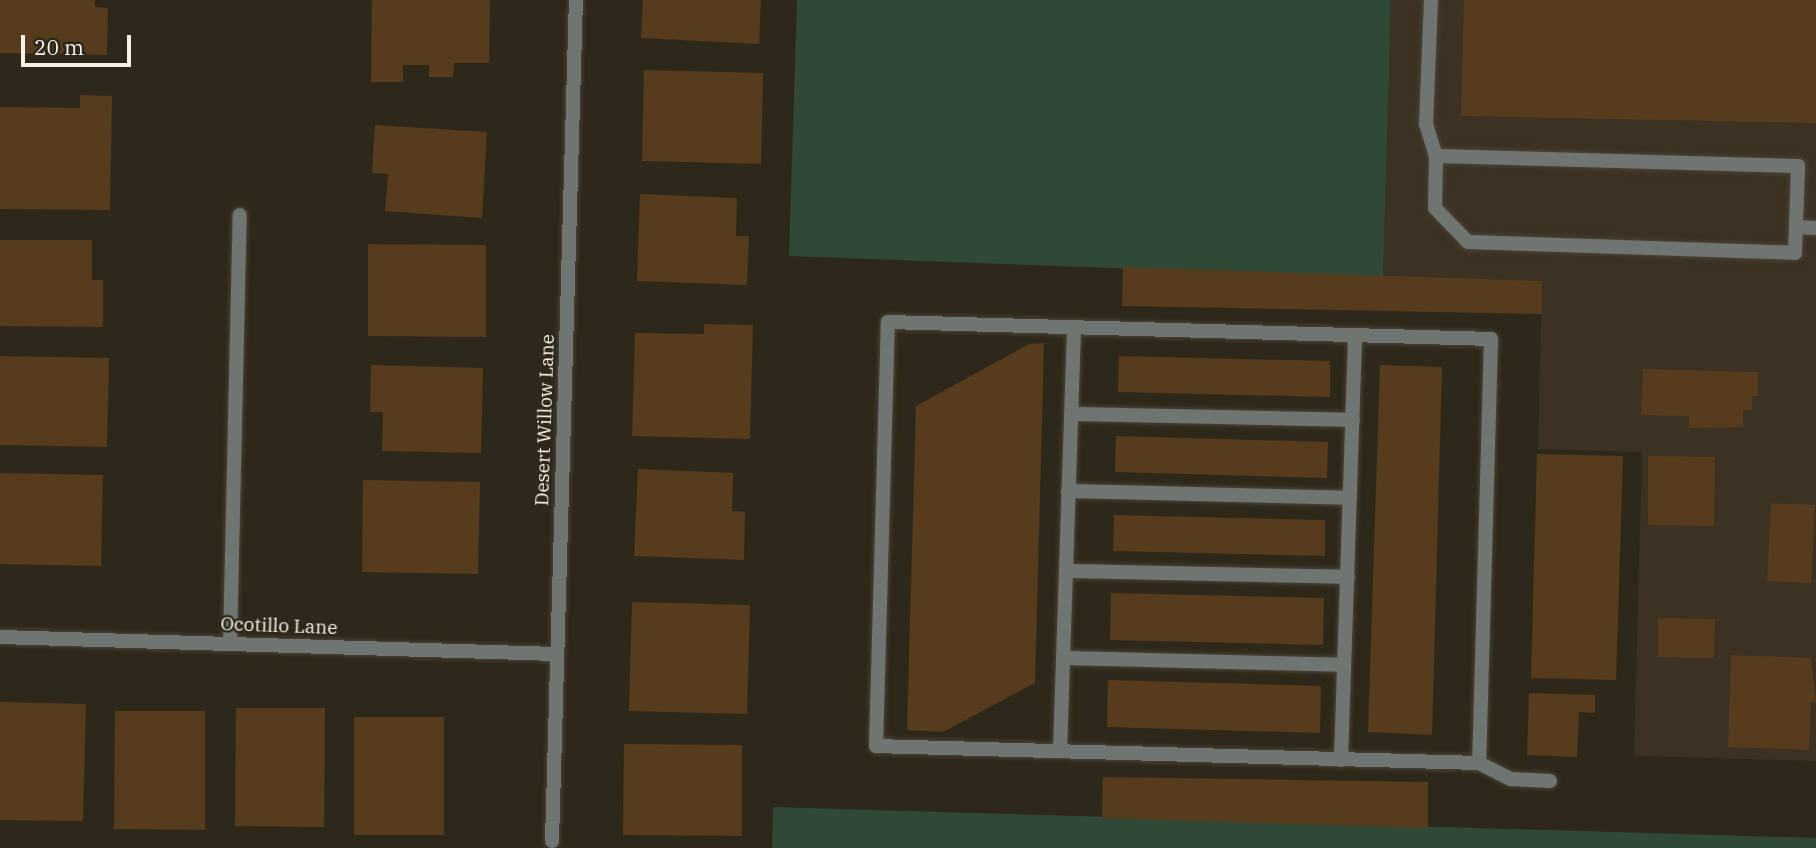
<!DOCTYPE html>
<style>
body{margin:0}
#map{position:relative;width:1816px;height:848px;overflow:hidden;background:#2e281a;font-family:"IBM Plex Serif",serif}
div>[style]{position:absolute}
.commercial>*{inset:0;background:#3c3223}
.green>*{inset:0;background:#304937}
.building>*{inset:0;background:#573b1d}
.roads{filter:drop-shadow(0 0 2px #4a4437) drop-shadow(0 0 2px #4a4437)}
.lane>*{height:14px;margin:-7px;padding:0 7px;transform-origin:7px;border-radius:7px;background:#6f7570}
.street>*{height:14px;margin:-7px;padding:0 7px;transform-origin:7px;border-radius:7px;background:#6f7570}
span{translate:-50% -50%;white-space:nowrap;text-align:center;line-height:1.15;-webkit-text-stroke:5px #2e281a;paint-order:stroke}
.street-label{font-size:19px;color:#f5f1e8}
.scale{position:absolute;left:21px;top:35px;width:110px;height:32px;box-sizing:border-box;border:4px solid #f5f1e8;border-top:0;padding-left:9px;font-size:21px;line-height:24px;white-space:nowrap;color:#f5f1e8;-webkit-text-stroke:5px #2e281a;paint-order:stroke}
</style>
<div id="map">
<div class="commercial">
<div style="clip-path:polygon(1391px 0,1816px 0,1816px 761px,1634px 756px,1642px 452px,1538px 449px,1542px 281px,1383px 278px)"></div>
</div>
<div class="green">
<div style="clip-path:polygon(797px 0,1391px 0,1383px 278px,789px 256px)"></div>
<div style="clip-path:polygon(773px 807px,1816px 838px,1816px 848px,772px 848px)"></div>
</div>
<div class="building">
<div style="clip-path:polygon(0 0,95px 0,95px 7px,108px 8px,107px 55px,0 53px)"></div>
<div style="clip-path:polygon(372px 0,490px 0,489px 63px,454px 63px,453px 77px,429px 77px,429px 65px,403px 65px,403px 82px,371px 82px)"></div>
<div style="clip-path:polygon(643px 0,761px 0,759px 44px,641px 38px)"></div>
<div style="clip-path:polygon(1464px 0,1816px 0,1816px 123px,1461px 116px)"></div>
<div style="clip-path:polygon(644px 70px,763px 73px,761px 164px,642px 161px)"></div>
<div style="clip-path:polygon(80px 95px,112px 96px,110px 210px,0 209px,0 107px,80px 108px)"></div>
<div style="clip-path:polygon(375px 125px,487px 132px,482px 218px,385px 211px,388px 174px,372px 173px)"></div>
<div style="clip-path:polygon(640px 194px,737px 198px,736px 236px,749px 236px,747px 285px,637px 281px)"></div>
<div style="clip-path:polygon(0 240px,92px 240px,92px 280px,103px 280px,103px 327px,0 326px)"></div>
<div style="clip-path:polygon(368px 244px,486px 245px,486px 337px,368px 336px)"></div>
<div style="clip-path:polygon(1123px 267px,1542px 281px,1542px 314px,1122px 306px)"></div>
<div style="clip-path:polygon(704px 324px,753px 325px,750px 439px,632px 436px,635px 333px,704px 334px)"></div>
<div style="clip-path:polygon(1044px 343px,1035px 683px,943px 732px,907px 730px,916px 406px,1029px 344px)"></div>
<div style="clip-path:polygon(0 356px,109px 358px,107px 447px,0 445px)"></div>
<div style="clip-path:polygon(1119px 356px,1330px 361px,1330px 397px,1118px 392px)"></div>
<div style="clip-path:polygon(371px 365px,483px 368px,481px 453px,382px 451px,383px 412px,370px 412px)"></div>
<div style="clip-path:polygon(1380px 365px,1442px 367px,1432px 735px,1368px 732px)"></div>
<div style="clip-path:polygon(1643px 369px,1758px 372px,1758px 396px,1752px 396px,1752px 410px,1743px 410px,1743px 427px,1689px 428px,1689px 416px,1641px 415px)"></div>
<div style="clip-path:polygon(1116px 436px,1328px 442px,1327px 478px,1115px 472px)"></div>
<div style="clip-path:polygon(1537px 454px,1623px 456px,1616px 680px,1531px 678px)"></div>
<div style="clip-path:polygon(1648px 456px,1715px 457px,1714px 526px,1648px 525px)"></div>
<div style="clip-path:polygon(638px 469px,733px 473px,732px 511px,745px 512px,744px 560px,634px 556px)"></div>
<div style="clip-path:polygon(0 473px,103px 475px,101px 566px,0 564px)"></div>
<div style="clip-path:polygon(363px 480px,480px 482px,478px 574px,362px 572px)"></div>
<div style="clip-path:polygon(1771px 503px,1815px 505px,1811px 583px,1767px 581px)"></div>
<div style="clip-path:polygon(1114px 515px,1325px 520px,1325px 556px,1113px 551px)"></div>
<div style="clip-path:polygon(1111px 593px,1324px 598px,1323px 645px,1110px 640px)"></div>
<div style="clip-path:polygon(632px 602px,750px 605px,747px 714px,629px 711px)"></div>
<div style="clip-path:polygon(1658px 618px,1715px 619px,1714px 658px,1658px 657px)"></div>
<div style="clip-path:polygon(1731px 655px,1811px 658px,1816px 702px,1811px 702px,1809px 750px,1728px 747px)"></div>
<div style="clip-path:polygon(1108px 680px,1321px 686px,1320px 733px,1107px 727px)"></div>
<div style="clip-path:polygon(1529px 693px,1595px 695px,1595px 713px,1579px 712px,1577px 757px,1527px 755px)"></div>
<div style="clip-path:polygon(0 702px,86px 704px,83px 821px,0 820px)"></div>
<div style="clip-path:polygon(236px 708px,325px 708px,324px 827px,235px 826px)"></div>
<div style="clip-path:polygon(115px 711px,205px 711px,205px 830px,114px 829px)"></div>
<div style="clip-path:polygon(354px 717px,444px 717px,444px 835px,354px 835px)"></div>
<div style="clip-path:polygon(624px 744px,742px 745px,742px 836px,623px 835px)"></div>
<div style="clip-path:polygon(1103px 777px,1428px 782px,1428px 828px,1102px 818px)"></div>
</div>
<div class="roads">
<div class="lane">
<div style="left:1431px;top:0;width:124px;rotate:92.3deg"></div>
<div style="left:1426px;top:124px;width:34px;rotate:73deg"></div>
<div style="left:1436px;top:156px;width:52px;rotate:91.1deg"></div>
<div style="left:1435px;top:208px;width:47px;rotate:45.9deg"></div>
<div style="left:1468px;top:242px;width:327px;rotate:1.9deg"></div>
<div style="left:1795px;top:253px;width:87px;rotate:-88deg"></div>
<div style="left:1798px;top:166px;width:362px;rotate:-178.4deg"></div>
<div style="left:1796px;top:227px;width:20px;rotate:3deg"></div>
<div style="left:888px;top:322px;width:603px;rotate:1.61deg"></div>
<div style="left:1491px;top:339px;width:424px;rotate:91.6deg"></div>
<div style="left:1479px;top:763px;width:603px;rotate:-178.39deg"></div>
<div style="left:876px;top:746px;width:424px;rotate:-88.4deg"></div>
<div style="left:1071px;top:414px;width:282px;rotate:1.2deg"></div>
<div style="left:1068px;top:491px;width:282px;rotate:1.4deg"></div>
<div style="left:1066px;top:571px;width:282px;rotate:1.2deg"></div>
<div style="left:230px;top:643px;width:428px;rotate:-88.7deg"></div>
<div style="left:1063px;top:658px;width:281px;rotate:1.4deg"></div>
<div style="left:1060px;top:751px;width:424px;rotate:-88.1deg"></div>
<div style="left:1341px;top:760px;width:424px;rotate:-88.1deg"></div>
<div style="left:1479px;top:763px;width:36px;rotate:27deg"></div>
<div style="left:1511px;top:779px;width:39px;rotate:3deg"></div>
</div>
<div class="street">
<div style="left:0;top:637px;width:557px;rotate:1.75deg"></div>
<div style="left:552px;top:841px;width:841px;rotate:-88.37deg"></div>
</div>
</div>
<div class="street-label">
<span style="left:545px;top:420px;rotate:-88deg">Desert Willow Lane</span>
<span style="left:279px;top:626px;rotate:2deg">Ocotillo Lane</span>
</div>
<div class="scale">20 m</div>
</div>
